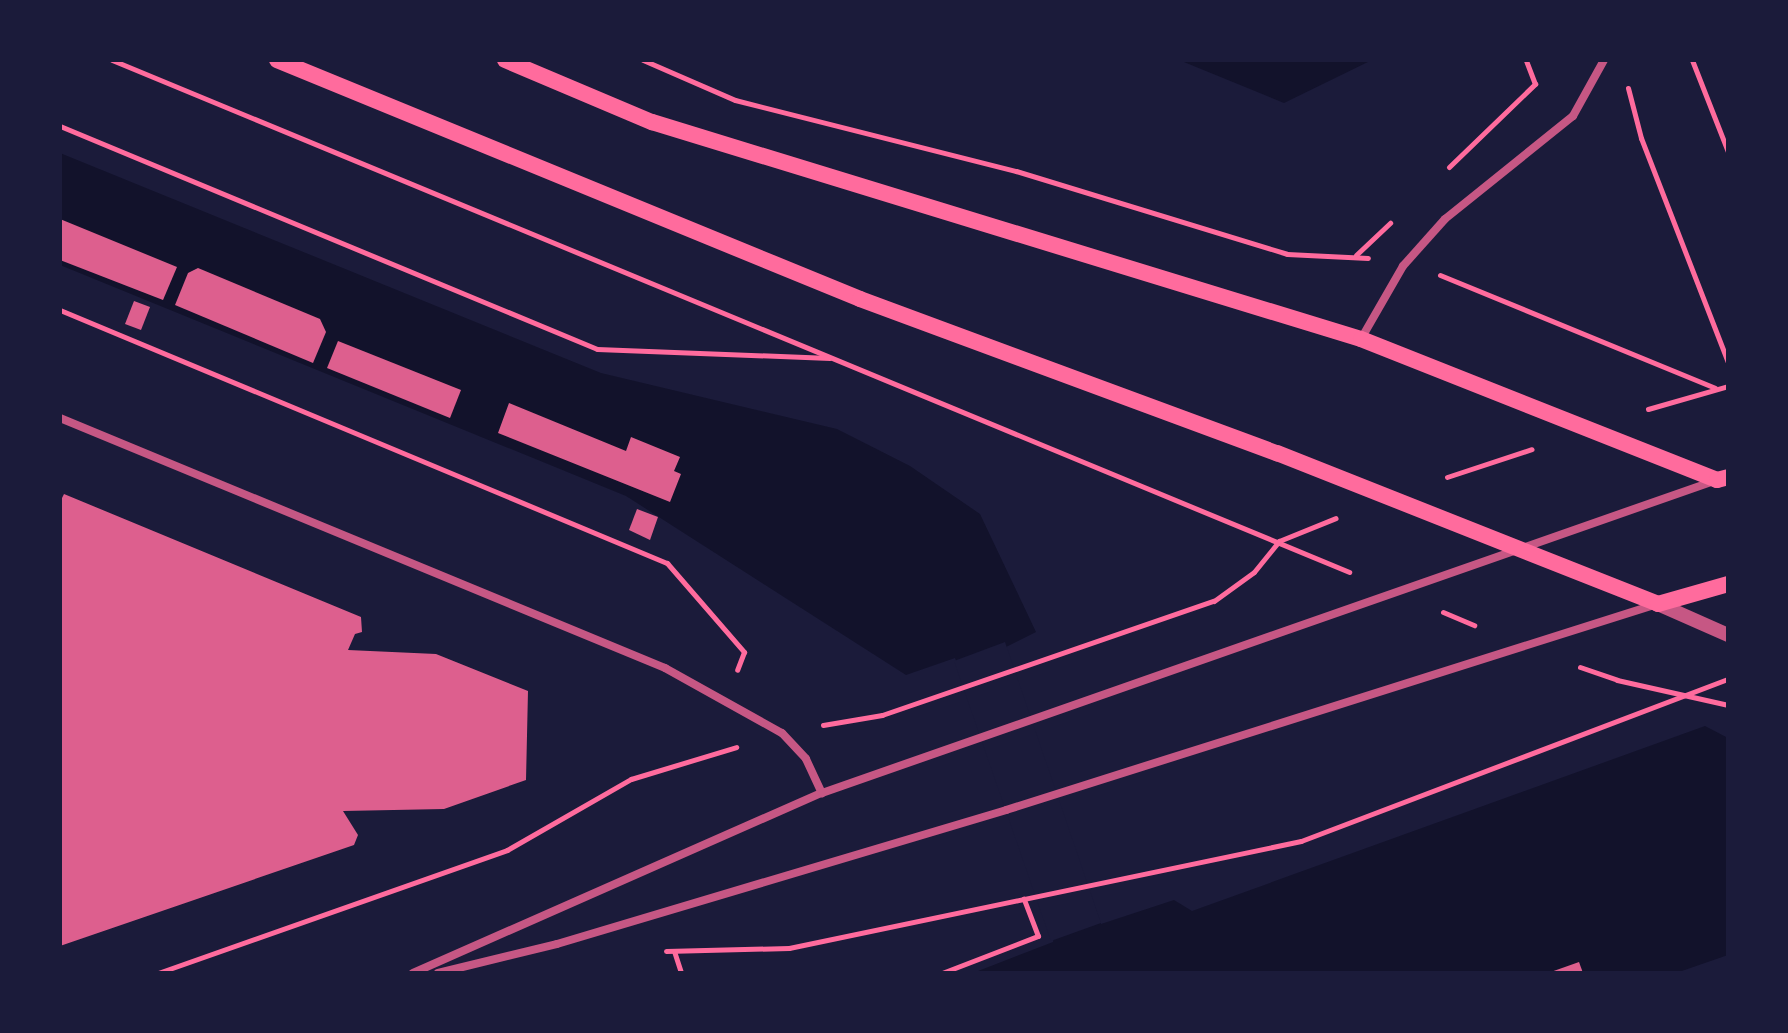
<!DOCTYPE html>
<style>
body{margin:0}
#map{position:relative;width:1788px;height:1033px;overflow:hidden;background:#1b1b3a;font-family:"Asap Condensed",sans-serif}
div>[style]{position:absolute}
.water>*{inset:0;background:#12122b}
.pier>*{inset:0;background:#1b1b3a}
.building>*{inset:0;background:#dd5f8e}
.path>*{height:5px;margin:-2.5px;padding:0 2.5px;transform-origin:2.5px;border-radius:2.5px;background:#ff6b9d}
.minor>*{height:8px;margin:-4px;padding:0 4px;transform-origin:4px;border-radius:4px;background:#c65784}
.tertiary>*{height:14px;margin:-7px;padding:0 7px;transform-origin:7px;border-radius:7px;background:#c65784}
.secondary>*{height:16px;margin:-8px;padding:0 8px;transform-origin:8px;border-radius:8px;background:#ff6b9d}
span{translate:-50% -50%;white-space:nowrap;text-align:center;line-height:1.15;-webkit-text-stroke:6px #1b1b3a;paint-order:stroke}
.frame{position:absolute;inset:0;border:62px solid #1b1b3a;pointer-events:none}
</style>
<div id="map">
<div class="water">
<div style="clip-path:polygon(1179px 60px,1372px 60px,1284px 103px)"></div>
<div style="clip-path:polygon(60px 153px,601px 373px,837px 429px,910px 466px,980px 514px,1036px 632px,1004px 648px,1101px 924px,1174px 900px,1192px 911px,1705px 726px,1728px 738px,1728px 955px,1676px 973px,973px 973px,1053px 942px,1054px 936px,955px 658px,906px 675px,626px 496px,60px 265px)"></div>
</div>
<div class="pier">
<div style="clip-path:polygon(1005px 642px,1101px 923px,1051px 941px,954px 661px)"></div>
</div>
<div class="building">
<div style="clip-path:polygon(60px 219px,177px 267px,163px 300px,60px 260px)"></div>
<div style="clip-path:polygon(198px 268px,320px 319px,326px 332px,313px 363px,175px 305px,188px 273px)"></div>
<div style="clip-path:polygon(134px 301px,150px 307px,141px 330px,125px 324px)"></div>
<div style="clip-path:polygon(338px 341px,461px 390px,450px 418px,327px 368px)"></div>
<div style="clip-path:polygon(509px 403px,626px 451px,631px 437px,680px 457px,674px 471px,681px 474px,670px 502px,498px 433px)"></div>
<div style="clip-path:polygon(64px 494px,361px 617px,362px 632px,355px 634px,348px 650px,436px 654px,528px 691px,526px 780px,444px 809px,343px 811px,358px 835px,354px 845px,60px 946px,60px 502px)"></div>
<div style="clip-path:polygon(637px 509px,658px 517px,650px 540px,629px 530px)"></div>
<div style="clip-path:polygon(1579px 962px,1583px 973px,1548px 973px)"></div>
</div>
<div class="path">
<div style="left:112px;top:60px;width:1339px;rotate:22.48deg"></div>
<div style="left:643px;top:60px;width:100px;rotate:23.5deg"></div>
<div style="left:735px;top:100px;width:290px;rotate:14.2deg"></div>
<div style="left:1016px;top:171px;width:283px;rotate:17deg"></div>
<div style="left:1287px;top:254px;width:81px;rotate:2.8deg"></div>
<div style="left:1692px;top:60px;width:99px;rotate:68.6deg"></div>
<div style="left:1628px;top:88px;width:52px;rotate:75.4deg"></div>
<div style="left:1641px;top:138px;width:240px;rotate:68.8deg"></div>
<div style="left:60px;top:126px;width:581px;rotate:22.55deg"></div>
<div style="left:597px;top:349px;width:233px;rotate:2.2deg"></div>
<div style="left:1449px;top:167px;width:120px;rotate:-44deg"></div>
<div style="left:1535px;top:84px;width:26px;rotate:-111deg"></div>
<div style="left:1356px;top:255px;width:47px;rotate:-43.3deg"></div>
<div style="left:1440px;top:275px;width:297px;rotate:22.3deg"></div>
<div style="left:60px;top:310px;width:658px;rotate:22.63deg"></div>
<div style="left:667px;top:563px;width:118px;rotate:49.1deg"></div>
<div style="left:744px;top:652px;width:19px;rotate:111deg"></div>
<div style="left:1648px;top:409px;width:83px;rotate:-16deg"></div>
<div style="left:1447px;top:477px;width:89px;rotate:-18.2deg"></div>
<div style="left:1443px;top:612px;width:34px;rotate:23deg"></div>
<div style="left:1580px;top:667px;width:39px;rotate:19deg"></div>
<div style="left:1617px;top:680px;width:114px;rotate:12.7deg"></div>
<div style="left:823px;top:725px;width:60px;rotate:-9.6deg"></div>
<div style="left:882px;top:715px;width:351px;rotate:-19deg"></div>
<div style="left:1214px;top:601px;width:49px;rotate:-35.9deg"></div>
<div style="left:1254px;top:572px;width:40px;rotate:-51deg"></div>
<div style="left:1279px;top:541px;width:61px;rotate:-22deg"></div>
<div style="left:666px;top:951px;width:123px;rotate:-1.4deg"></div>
<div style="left:789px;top:948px;width:523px;rotate:-11.8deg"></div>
<div style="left:1301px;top:841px;width:457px;rotate:-20.8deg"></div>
<div style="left:674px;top:951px;width:23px;rotate:72deg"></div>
<div style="left:158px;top:973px;width:370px;rotate:-19.4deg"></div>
<div style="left:507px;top:850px;width:143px;rotate:-29.8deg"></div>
<div style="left:631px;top:779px;width:110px;rotate:-16.9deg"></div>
<div style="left:942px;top:973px;width:103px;rotate:-21.1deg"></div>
<div style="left:1038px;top:936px;width:40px;rotate:-111deg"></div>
</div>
<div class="minor">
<div style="left:1361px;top:339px;width:84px;rotate:-60.1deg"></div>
<div style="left:1403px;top:266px;width:63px;rotate:-48.2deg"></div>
<div style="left:1445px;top:219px;width:164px;rotate:-38.8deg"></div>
<div style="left:1573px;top:116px;width:64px;rotate:-61deg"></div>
<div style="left:60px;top:418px;width:655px;rotate:22.45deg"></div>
<div style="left:665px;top:668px;width:134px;rotate:29.1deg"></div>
<div style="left:782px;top:733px;width:35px;rotate:47deg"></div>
<div style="left:806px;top:759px;width:38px;rotate:65deg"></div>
<div style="left:413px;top:973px;width:447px;rotate:-23.8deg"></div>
<div style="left:822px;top:793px;width:945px;rotate:-19.28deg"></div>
<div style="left:438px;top:973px;width:122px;rotate:-13.7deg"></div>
<div style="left:557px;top:944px;width:469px;rotate:-16.6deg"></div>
<div style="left:1006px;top:810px;width:680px;rotate:-17.56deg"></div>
</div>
<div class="tertiary">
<div style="left:1658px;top:604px;width:77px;rotate:23.9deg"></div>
</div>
<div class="secondary">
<div style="left:277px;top:60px;width:630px;rotate:22.29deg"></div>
<div style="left:860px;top:299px;width:445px;rotate:20.3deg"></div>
<div style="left:1277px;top:453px;width:410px;rotate:21.6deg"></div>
<div style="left:1658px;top:604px;width:73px;rotate:-15.9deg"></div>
<div style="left:505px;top:60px;width:160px;rotate:22.9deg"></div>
<div style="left:652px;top:122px;width:741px;rotate:17.02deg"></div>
<div style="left:1361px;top:339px;width:383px;rotate:21.6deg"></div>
<div style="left:1717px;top:480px;width:11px;rotate:-15deg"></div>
</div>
<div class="frame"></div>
</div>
